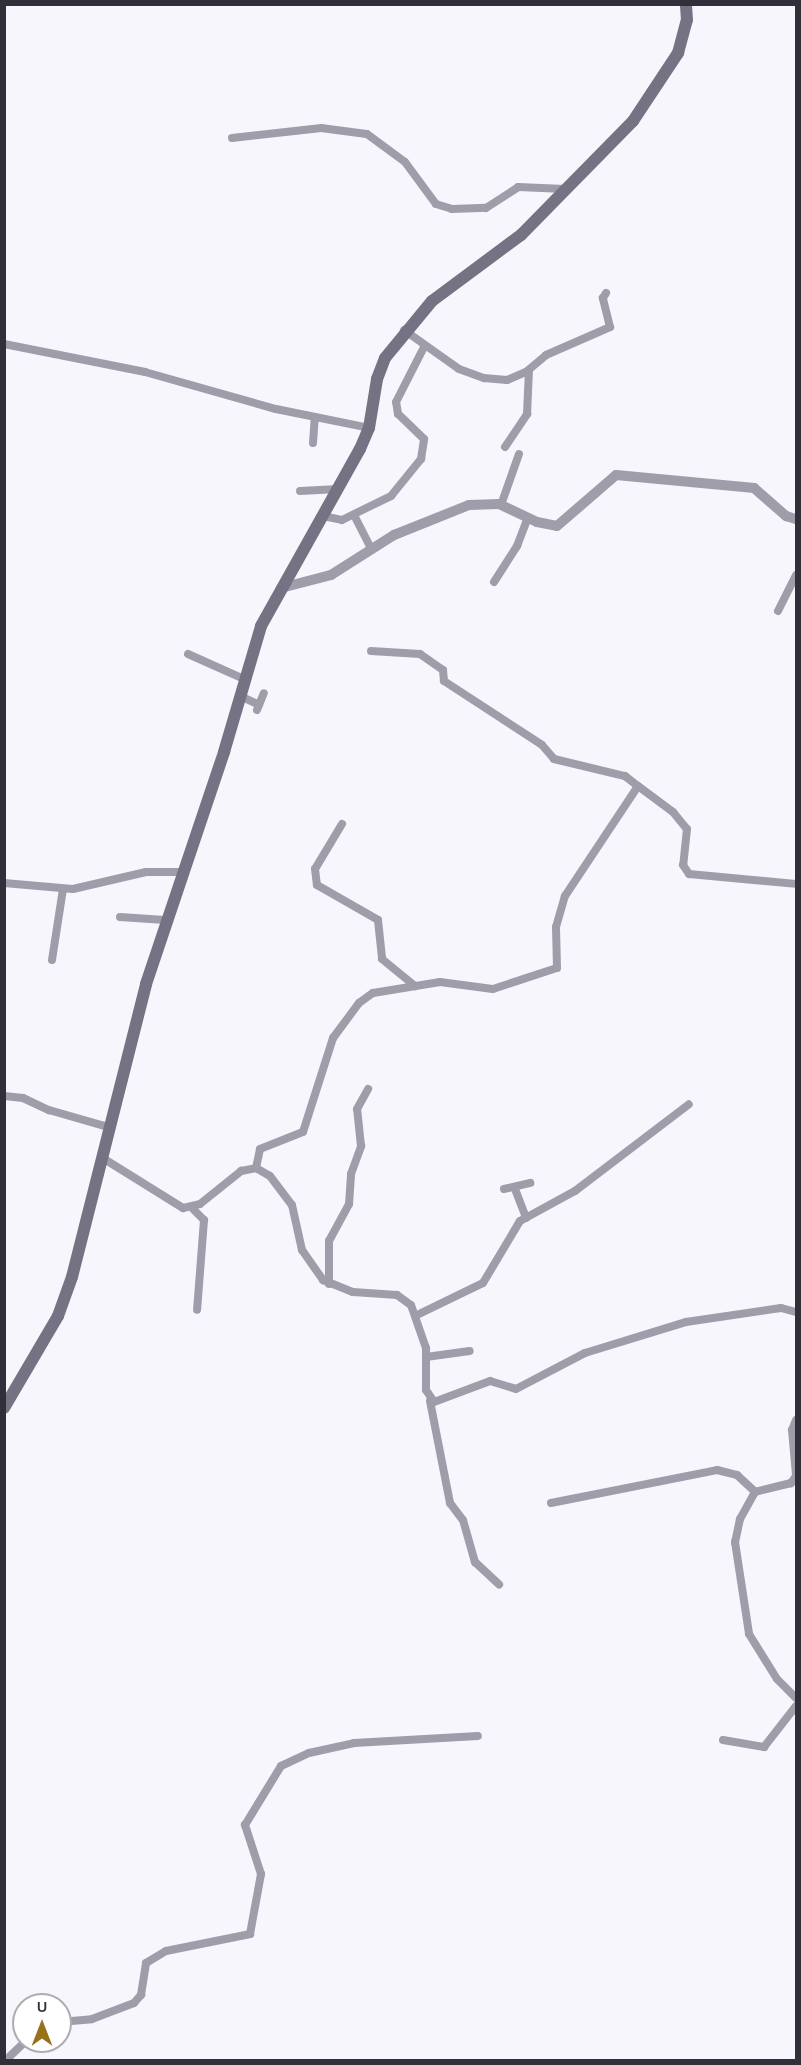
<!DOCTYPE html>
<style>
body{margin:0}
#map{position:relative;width:801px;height:2065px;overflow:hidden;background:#f7f6fc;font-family:Karla,sans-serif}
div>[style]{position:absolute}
.minor>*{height:8px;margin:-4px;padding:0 4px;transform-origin:4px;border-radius:4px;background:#9f9da9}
.tertiary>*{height:10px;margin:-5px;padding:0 5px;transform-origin:5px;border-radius:5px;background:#9f9da9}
.secondary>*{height:12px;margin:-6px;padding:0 6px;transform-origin:6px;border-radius:6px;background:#757283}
span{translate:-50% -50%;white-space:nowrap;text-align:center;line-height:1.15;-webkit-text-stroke:6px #fff;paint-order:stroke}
.frame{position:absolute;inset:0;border:6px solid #312f3a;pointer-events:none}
.north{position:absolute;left:12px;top:1993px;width:60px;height:60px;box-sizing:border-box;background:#fff;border:2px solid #adacb0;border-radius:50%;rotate:0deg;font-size:16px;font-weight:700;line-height:24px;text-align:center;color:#312f3a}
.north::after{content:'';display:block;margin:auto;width:21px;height:27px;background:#97711c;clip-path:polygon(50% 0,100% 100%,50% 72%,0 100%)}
</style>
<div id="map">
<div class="minor">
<div style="left:232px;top:138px;width:90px;rotate:-6.4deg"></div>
<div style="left:321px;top:128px;width:46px;rotate:7.4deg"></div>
<div style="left:367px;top:134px;width:47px;rotate:36.4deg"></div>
<div style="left:405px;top:162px;width:52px;rotate:53.6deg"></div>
<div style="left:436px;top:204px;width:17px;rotate:17deg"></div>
<div style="left:452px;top:209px;width:34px;rotate:-2deg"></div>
<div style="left:486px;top:208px;width:38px;rotate:-33deg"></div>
<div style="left:518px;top:187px;width:47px;rotate:2.4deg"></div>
<div style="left:404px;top:330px;width:67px;rotate:35.3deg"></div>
<div style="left:459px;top:369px;width:27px;rotate:20deg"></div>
<div style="left:484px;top:378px;width:23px;rotate:5deg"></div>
<div style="left:507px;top:380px;width:21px;rotate:-23deg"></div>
<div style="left:526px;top:372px;width:26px;rotate:-40deg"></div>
<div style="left:546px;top:355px;width:70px;rotate:-23.6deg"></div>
<div style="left:610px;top:327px;width:30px;rotate:-104deg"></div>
<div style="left:603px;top:298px;width:6px;rotate:-59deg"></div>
<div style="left:4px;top:344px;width:144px;rotate:11.2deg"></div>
<div style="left:145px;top:372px;width:136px;rotate:15.8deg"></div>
<div style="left:276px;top:409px;width:95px;rotate:11.5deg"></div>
<div style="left:313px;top:443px;width:26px;rotate:-86deg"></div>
<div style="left:505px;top:447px;width:40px;rotate:-56deg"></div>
<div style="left:527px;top:414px;width:44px;rotate:-87.4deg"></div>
<div style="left:300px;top:491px;width:38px;rotate:-3deg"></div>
<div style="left:501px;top:505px;width:54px;rotate:-70.6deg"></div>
<div style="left:354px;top:515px;width:39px;rotate:63deg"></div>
<div style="left:323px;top:516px;width:19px;rotate:12deg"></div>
<div style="left:342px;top:520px;width:55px;rotate:-26.1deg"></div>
<div style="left:391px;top:496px;width:48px;rotate:-51deg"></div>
<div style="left:421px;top:459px;width:20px;rotate:-81deg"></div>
<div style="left:424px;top:439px;width:36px;rotate:-136deg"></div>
<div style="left:398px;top:414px;width:12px;rotate:-99deg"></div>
<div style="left:396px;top:402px;width:62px;rotate:-63deg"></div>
<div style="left:494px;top:582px;width:43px;rotate:-57.4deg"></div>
<div style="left:517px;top:546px;width:30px;rotate:-69deg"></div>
<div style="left:778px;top:611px;width:40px;rotate:-63.4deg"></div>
<div style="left:371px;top:651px;width:49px;rotate:3.5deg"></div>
<div style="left:420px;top:654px;width:28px;rotate:35deg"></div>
<div style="left:443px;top:670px;width:11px;rotate:85deg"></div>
<div style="left:444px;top:681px;width:117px;rotate:33.1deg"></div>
<div style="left:542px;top:745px;width:18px;rotate:49deg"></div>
<div style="left:554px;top:759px;width:73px;rotate:13.5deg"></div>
<div style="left:625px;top:776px;width:16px;rotate:38deg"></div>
<div style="left:188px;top:654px;width:61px;rotate:24.1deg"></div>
<div style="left:240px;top:696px;width:21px;rotate:25deg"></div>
<div style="left:257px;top:710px;width:18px;rotate:-68deg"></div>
<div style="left:342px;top:824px;width:52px;rotate:121deg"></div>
<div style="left:315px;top:869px;width:16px;rotate:83deg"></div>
<div style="left:317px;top:885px;width:70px;rotate:29.8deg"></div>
<div style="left:378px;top:920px;width:39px;rotate:84deg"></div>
<div style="left:382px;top:959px;width:43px;rotate:39.3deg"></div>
<div style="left:4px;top:883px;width:69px;rotate:5deg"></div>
<div style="left:73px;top:889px;width:75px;rotate:-13.1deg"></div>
<div style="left:146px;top:872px;width:35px"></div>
<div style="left:120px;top:917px;width:45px;rotate:3.8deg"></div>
<div style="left:52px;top:960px;width:72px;rotate:-81.2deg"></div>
<div style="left:4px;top:1096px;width:19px;rotate:6deg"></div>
<div style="left:23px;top:1098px;width:29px;rotate:25deg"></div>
<div style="left:49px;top:1110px;width:61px;rotate:16.1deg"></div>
<div style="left:101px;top:1157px;width:97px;rotate:31.9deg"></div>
<div style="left:183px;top:1208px;width:17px;rotate:-13deg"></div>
<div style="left:200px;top:1204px;width:53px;rotate:-38.8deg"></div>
<div style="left:241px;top:1171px;width:15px;rotate:-11deg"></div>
<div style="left:256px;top:1168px;width:16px;rotate:30deg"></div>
<div style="left:270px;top:1176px;width:36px;rotate:53deg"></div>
<div style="left:292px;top:1205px;width:46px;rotate:77.5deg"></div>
<div style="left:302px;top:1250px;width:37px;rotate:55deg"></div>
<div style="left:323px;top:1280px;width:32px;rotate:22deg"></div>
<div style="left:353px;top:1292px;width:44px;rotate:3.9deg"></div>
<div style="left:397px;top:1295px;width:17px;rotate:36deg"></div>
<div style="left:411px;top:1305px;width:46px;rotate:70.8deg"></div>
<div style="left:426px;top:1348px;width:42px;rotate:90deg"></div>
<div style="left:426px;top:1390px;width:14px;rotate:56deg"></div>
<div style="left:434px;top:1402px;width:60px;rotate:-20.6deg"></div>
<div style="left:490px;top:1381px;width:27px;rotate:17deg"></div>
<div style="left:516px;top:1389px;width:78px;rotate:-27.6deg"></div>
<div style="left:585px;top:1353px;width:106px;rotate:-17.1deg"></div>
<div style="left:686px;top:1322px;width:96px;rotate:-8.4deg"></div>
<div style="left:781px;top:1308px;width:16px;rotate:15deg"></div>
<div style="left:256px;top:1168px;width:19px;rotate:-78deg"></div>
<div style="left:260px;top:1149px;width:46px;rotate:-21.6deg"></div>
<div style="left:303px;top:1132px;width:99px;rotate:-72.3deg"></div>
<div style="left:333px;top:1038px;width:44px;rotate:-53.4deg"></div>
<div style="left:359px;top:1003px;width:17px;rotate:-36deg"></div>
<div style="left:373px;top:993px;width:68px;rotate:-9.3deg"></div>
<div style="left:440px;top:982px;width:53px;rotate:7.5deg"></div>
<div style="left:493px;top:989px;width:67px;rotate:-18.2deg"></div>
<div style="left:557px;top:968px;width:41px;rotate:-91.4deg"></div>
<div style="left:556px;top:927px;width:32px;rotate:-74deg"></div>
<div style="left:565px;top:896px;width:132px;rotate:-56.4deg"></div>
<div style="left:638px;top:786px;width:44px;rotate:36.6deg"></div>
<div style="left:673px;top:812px;width:22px;rotate:51deg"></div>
<div style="left:687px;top:829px;width:36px;rotate:96deg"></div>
<div style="left:683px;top:865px;width:11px;rotate:56deg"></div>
<div style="left:689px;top:874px;width:107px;rotate:5.3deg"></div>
<div style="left:504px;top:1189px;width:27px;rotate:-13deg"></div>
<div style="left:515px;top:1189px;width:31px;rotate:69deg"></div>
<div style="left:192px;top:1208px;width:17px;rotate:45deg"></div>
<div style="left:204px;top:1220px;width:90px;rotate:94.4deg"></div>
<div style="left:329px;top:1284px;width:43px;rotate:-90deg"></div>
<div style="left:329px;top:1241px;width:42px;rotate:-61.6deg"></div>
<div style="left:349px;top:1204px;width:30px;rotate:-86deg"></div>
<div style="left:351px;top:1174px;width:30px;rotate:-70deg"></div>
<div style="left:361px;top:1146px;width:37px;rotate:-96deg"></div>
<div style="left:357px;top:1109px;width:23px;rotate:-61deg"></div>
<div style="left:417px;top:1315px;width:73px;rotate:-25.9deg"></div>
<div style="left:483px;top:1283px;width:72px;rotate:-59.2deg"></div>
<div style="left:520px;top:1221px;width:63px;rotate:-28.6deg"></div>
<div style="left:575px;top:1191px;width:143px;rotate:-37.3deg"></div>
<div style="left:426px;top:1357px;width:44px;rotate:-7.8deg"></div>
<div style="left:430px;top:1401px;width:104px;rotate:78.9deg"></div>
<div style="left:450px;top:1503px;width:21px;rotate:53deg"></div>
<div style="left:463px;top:1520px;width:44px;rotate:74.1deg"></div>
<div style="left:475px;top:1562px;width:33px;rotate:43deg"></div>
<div style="left:796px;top:1420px;width:11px;rotate:112deg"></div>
<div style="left:792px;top:1430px;width:45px;rotate:84.9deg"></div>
<div style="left:796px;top:1476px;width:9px;rotate:126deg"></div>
<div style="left:791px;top:1483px;width:37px;rotate:166deg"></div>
<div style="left:755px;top:1492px;width:31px;rotate:119deg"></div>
<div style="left:740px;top:1519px;width:24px;rotate:102deg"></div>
<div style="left:735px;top:1542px;width:93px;rotate:81.3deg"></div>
<div style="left:749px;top:1634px;width:53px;rotate:58.1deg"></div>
<div style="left:777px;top:1679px;width:27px;rotate:45deg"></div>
<div style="left:551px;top:1503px;width:169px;rotate:-11.2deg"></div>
<div style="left:717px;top:1470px;width:21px;rotate:14deg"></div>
<div style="left:737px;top:1475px;width:25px;rotate:43deg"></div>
<div style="left:723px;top:1740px;width:42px;rotate:9.7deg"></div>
<div style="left:764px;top:1747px;width:52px;rotate:-52deg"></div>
<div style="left:60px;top:2022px;width:32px;rotate:-5deg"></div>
<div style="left:92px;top:2019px;width:45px;rotate:-20.9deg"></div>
<div style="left:134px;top:2003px;width:11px;rotate:-49deg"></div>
<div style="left:141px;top:1995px;width:32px;rotate:-81deg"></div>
<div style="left:146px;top:1963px;width:23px;rotate:-31deg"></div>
<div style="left:166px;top:1951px;width:86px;rotate:-11.4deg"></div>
<div style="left:250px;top:1934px;width:61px;rotate:-79.6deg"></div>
<div style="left:261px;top:1874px;width:52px;rotate:-108.1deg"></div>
<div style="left:245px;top:1825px;width:69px;rotate:-58.6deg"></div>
<div style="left:281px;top:1766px;width:31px;rotate:-25deg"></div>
<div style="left:309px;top:1753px;width:46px;rotate:-12.5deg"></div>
<div style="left:354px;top:1743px;width:124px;rotate:-3.2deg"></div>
<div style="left:6px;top:2060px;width:28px;rotate:-44deg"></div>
</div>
<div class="tertiary">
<div style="left:281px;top:588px;width:52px;rotate:-14.6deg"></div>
<div style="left:331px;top:575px;width:75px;rotate:-32.4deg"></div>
<div style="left:394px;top:535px;width:81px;rotate:-21.8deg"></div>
<div style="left:469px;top:505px;width:30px;rotate:-2deg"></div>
<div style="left:499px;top:504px;width:42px;rotate:25.3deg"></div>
<div style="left:537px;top:522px;width:20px;rotate:11deg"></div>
<div style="left:557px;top:526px;width:78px;rotate:-40.8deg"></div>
<div style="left:616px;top:475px;width:139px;rotate:5.4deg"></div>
<div style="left:754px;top:488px;width:43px;rotate:41.2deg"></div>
<div style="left:786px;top:516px;width:10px;rotate:17deg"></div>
</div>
<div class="secondary">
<div style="left:4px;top:1408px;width:107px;rotate:-59.6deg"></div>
<div style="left:58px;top:1316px;width:41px;rotate:-70.3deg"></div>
<div style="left:72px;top:1277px;width:302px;rotate:-75.8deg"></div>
<div style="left:146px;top:984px;width:245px;rotate:-71.4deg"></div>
<div style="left:224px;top:752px;width:131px;rotate:-73.6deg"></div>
<div style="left:261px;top:626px;width:203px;rotate:-60.8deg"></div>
<div style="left:360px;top:449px;width:23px;rotate:-67deg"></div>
<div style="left:369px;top:428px;width:50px;rotate:-80.7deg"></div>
<div style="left:377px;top:379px;width:22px;rotate:-69deg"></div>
<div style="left:385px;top:358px;width:74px;rotate:-50.5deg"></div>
<div style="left:432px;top:301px;width:111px;rotate:-36.6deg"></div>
<div style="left:521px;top:235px;width:160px;rotate:-45.5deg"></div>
<div style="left:633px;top:121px;width:82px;rotate:-56.5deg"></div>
<div style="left:678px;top:53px;width:34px;rotate:-75deg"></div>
<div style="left:687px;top:20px;width:16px;rotate:-94deg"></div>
</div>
<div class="frame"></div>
<div class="north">U</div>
</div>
